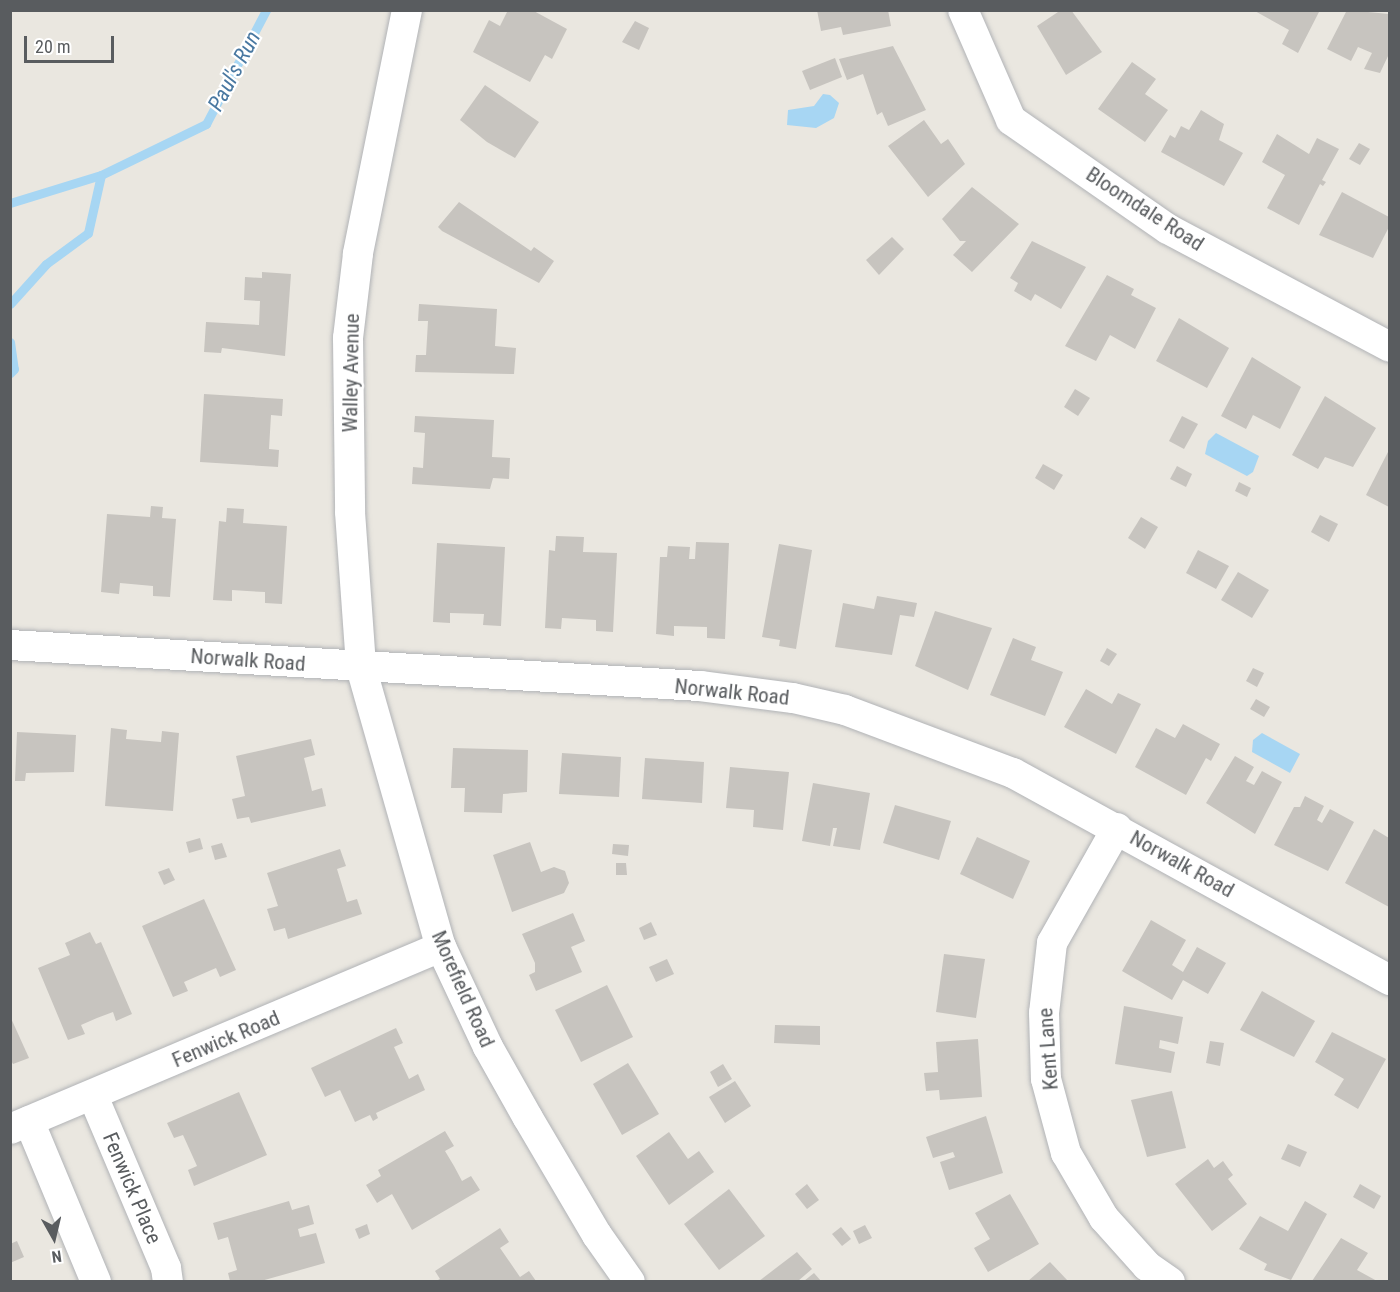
<!DOCTYPE html>
<style>
body{margin:0}
#map{position:relative;width:1400px;height:1292px;overflow:hidden;background:#eae7e0;font-family:"Roboto Condensed",sans-serif}
div>[style]{position:absolute}
.water>*{inset:0;background:#a7d6f3}
.stream>*{height:9px;margin:-4.5px;padding:0 4.5px;transform-origin:4.5px;border-radius:4.5px;background:#a7d6f3}
.building>*{inset:0;background:#c7c4bf}
.roads{filter:drop-shadow(0 0 2px #b1b3b6) drop-shadow(0 0 2px #b1b3b6)}
.minor>*{height:30px;margin:-15px;padding:0 15px;transform-origin:15px;border-radius:15px;background:#fff}
span{translate:-50% -50%;white-space:nowrap;text-align:center;line-height:1.15;-webkit-text-stroke:4.5px #fff;paint-order:stroke}
.street-label{font-size:21px;color:#595c5f}
.water-label{font-size:22px;color:#4978a1;font-style:italic}
.frame{position:absolute;inset:0;border:12px solid #595c5f;pointer-events:none}
.north{position:absolute;left:24px;top:1208px;width:60px;height:60px;-webkit-text-stroke:4px #fff;paint-order:stroke;rotate:172deg;font-size:16px;font-weight:700;line-height:24px;text-align:center;color:#595c5f}
.north::after{content:'';display:block;margin:auto;width:21px;height:27px;background:#595c5f;clip-path:polygon(50% 0,100% 100%,50% 72%,0 100%)}
.scale{position:absolute;left:24px;top:36px;width:90px;height:27px;box-sizing:border-box;border:3px solid #595c5f;border-top:0;padding-left:8px;font-size:18px;line-height:21px;white-space:nowrap;color:#595c5f;-webkit-text-stroke:4px #fff;paint-order:stroke}
</style>
<div id="map">
<div class="water">
<div style="clip-path:polygon(823px 94px,830px 95px,839px 103px,834px 118px,816px 128px,787px 125px,788px 110px,814px 106px)"></div>
<div style="clip-path:polygon(1216px 433px,1259px 456px,1253px 472px,1247px 476px,1205px 454px,1208px 441px)"></div>
<div style="clip-path:polygon(1262px 733px,1300px 754px,1290px 773px,1252px 752px,1253px 740px)"></div>
</div>
<div class="stream">
<div style="left:10px;top:203px;width:95px;rotate:-17.1deg"></div>
<div style="left:101px;top:175px;width:117px;rotate:-25.9deg"></div>
<div style="left:206px;top:124px;width:129px;rotate:-62.2deg"></div>
<div style="left:10px;top:304px;width:54px;rotate:-48deg"></div>
<div style="left:46px;top:264px;width:52px;rotate:-36.4deg"></div>
<div style="left:88px;top:233px;width:59px;rotate:-77.4deg"></div>
<div style="left:10px;top:342px;width:27px;rotate:82deg"></div>
<div style="left:14px;top:369px;width:6px;rotate:135deg"></div>
</div>
<div class="building">
<div style="clip-path:polygon(508px 10px,532px 10px,567px 29px,552px 59px,545px 55px,530px 82px,473px 52px,489px 20px,500px 26px)"></div>
<div style="clip-path:polygon(817px 10px,888px 10px,891px 26px,843px 35px,841px 27px,821px 31px)"></div>
<div style="clip-path:polygon(1061px 10px,1071px 10px,1102px 52px,1066px 75px,1037px 26px)"></div>
<div style="clip-path:polygon(1253px 10px,1320px 10px,1298px 53px,1282px 44px,1289px 30px)"></div>
<div style="clip-path:polygon(1347px 10px,1389px 14px,1389px 54px,1380px 73px,1364px 69px,1372px 53px,1358px 47px,1351px 61px,1327px 49px)"></div>
<div style="clip-path:polygon(635px 21px,649px 28px,639px 50px,622px 42px)"></div>
<div style="clip-path:polygon(893px 46px,926px 110px,888px 126px,882px 112px,877px 115px,863px 74px,847px 80px,839px 59px)"></div>
<div style="clip-path:polygon(835px 58px,842px 77px,810px 90px,802px 71px)"></div>
<div style="clip-path:polygon(1132px 62px,1156px 79px,1145px 94px,1168px 110px,1145px 142px,1098px 109px)"></div>
<div style="clip-path:polygon(485px 85px,539px 122px,515px 158px,487px 142px,460px 120px)"></div>
<div style="clip-path:polygon(1201px 110px,1224px 124px,1219px 140px,1243px 153px,1224px 186px,1161px 152px,1170px 135px,1175px 138px,1181px 126px,1189px 130px)"></div>
<div style="clip-path:polygon(924px 120px,941px 144px,948px 139px,965px 164px,928px 197px,888px 146px)"></div>
<div style="clip-path:polygon(1277px 134px,1309px 154px,1317px 138px,1339px 149px,1322px 180px,1326px 182px,1323px 186px,1320px 184px,1299px 225px,1267px 208px,1285px 175px,1262px 162px)"></div>
<div style="clip-path:polygon(1359px 143px,1370px 149px,1360px 165px,1349px 159px)"></div>
<div style="clip-path:polygon(972px 187px,1019px 224px,972px 272px,953px 255px,966px 241px,960px 241px,942px 219px)"></div>
<div style="clip-path:polygon(1342px 192px,1389px 217px,1389px 227px,1373px 258px,1319px 235px)"></div>
<div style="clip-path:polygon(459px 202px,531px 251px,534px 247px,554px 261px,539px 283px,442px 231px,438px 227px)"></div>
<div style="clip-path:polygon(892px 237px,904px 249px,879px 275px,866px 260px)"></div>
<div style="clip-path:polygon(1032px 241px,1086px 267px,1061px 309px,1035px 294px,1031px 301px,1014px 291px,1018px 283px,1010px 278px)"></div>
<div style="clip-path:polygon(262px 272px,291px 274px,285px 356px,222px 348px,221px 353px,204px 352px,206px 322px,259px 325px,260px 301px,244px 300px,245px 277px,262px 278px)"></div>
<div style="clip-path:polygon(1107px 275px,1134px 289px,1131px 295px,1156px 308px,1135px 349px,1110px 335px,1096px 361px,1065px 346px)"></div>
<div style="clip-path:polygon(419px 304px,497px 309px,495px 346px,516px 348px,514px 374px,415px 372px,416px 355px,426px 355px,428px 321px,418px 321px)"></div>
<div style="clip-path:polygon(1179px 318px,1229px 348px,1207px 388px,1156px 361px)"></div>
<div style="clip-path:polygon(1252px 357px,1301px 387px,1280px 429px,1253px 415px,1246px 429px,1221px 416px)"></div>
<div style="clip-path:polygon(1075px 389px,1090px 398px,1078px 416px,1064px 407px)"></div>
<div style="clip-path:polygon(204px 394px,283px 399px,282px 416px,271px 415px,269px 449px,279px 450px,278px 467px,200px 462px)"></div>
<div style="clip-path:polygon(1325px 396px,1376px 428px,1353px 467px,1325px 457px,1318px 469px,1292px 455px)"></div>
<div style="clip-path:polygon(415px 416px,494px 420px,492px 457px,510px 458px,509px 479px,493px 478px,490px 489px,412px 484px,413px 467px,423px 468px,425px 433px,414px 432px)"></div>
<div style="clip-path:polygon(1182px 416px,1198px 424px,1184px 449px,1169px 441px)"></div>
<div style="clip-path:polygon(1389px 450px,1389px 507px,1366px 495px)"></div>
<div style="clip-path:polygon(1043px 464px,1063px 475px,1054px 490px,1035px 478px)"></div>
<div style="clip-path:polygon(1177px 466px,1192px 474px,1186px 487px,1170px 479px)"></div>
<div style="clip-path:polygon(1239px 482px,1251px 488px,1247px 497px,1235px 491px)"></div>
<div style="clip-path:polygon(151px 506px,163px 507px,162px 518px,176px 519px,170px 597px,153px 596px,153px 586px,120px 583px,119px 594px,101px 592px,107px 514px,150px 517px)"></div>
<div style="clip-path:polygon(227px 508px,244px 509px,243px 523px,287px 526px,282px 604px,265px 603px,265px 592px,247px 591px,232px 590px,232px 601px,213px 600px,219px 521px,226px 522px)"></div>
<div style="clip-path:polygon(1320px 515px,1338px 524px,1329px 542px,1311px 532px)"></div>
<div style="clip-path:polygon(1141px 517px,1158px 527px,1145px 549px,1128px 538px)"></div>
<div style="clip-path:polygon(556px 536px,584px 537px,583px 552px,617px 553px,613px 632px,596px 631px,596px 620px,562px 618px,561px 629px,545px 628px,549px 550px,555px 551px)"></div>
<div style="clip-path:polygon(696px 542px,729px 543px,725px 639px,707px 638px,707px 627px,674px 626px,674px 636px,656px 634px,660px 557px,667px 557px,668px 546px,690px 547px,689px 559px,695px 559px)"></div>
<div style="clip-path:polygon(437px 543px,505px 547px,501px 626px,483px 625px,484px 614px,450px 613px,450px 623px,433px 622px)"></div>
<div style="clip-path:polygon(779px 544px,812px 550px,796px 649px,779px 646px,780px 640px,762px 637px)"></div>
<div style="clip-path:polygon(1198px 550px,1229px 566px,1216px 589px,1186px 573px)"></div>
<div style="clip-path:polygon(1238px 572px,1269px 590px,1252px 618px,1221px 600px)"></div>
<div style="clip-path:polygon(877px 596px,917px 603px,914px 617px,900px 615px,892px 655px,835px 647px,843px 603px,874px 609px)"></div>
<div style="clip-path:polygon(935px 611px,992px 628px,968px 690px,915px 666px)"></div>
<div style="clip-path:polygon(1013px 638px,1036px 647px,1031px 660px,1063px 672px,1045px 716px,990px 695px)"></div>
<div style="clip-path:polygon(1107px 648px,1117px 654px,1109px 666px,1100px 661px)"></div>
<div style="clip-path:polygon(1253px 668px,1264px 673px,1257px 687px,1246px 681px)"></div>
<div style="clip-path:polygon(1086px 689px,1112px 704px,1118px 693px,1141px 704px,1116px 754px,1064px 727px)"></div>
<div style="clip-path:polygon(1256px 699px,1270px 707px,1264px 717px,1250px 709px)"></div>
<div style="clip-path:polygon(1183px 724px,1220px 744px,1211px 761px,1206px 758px,1186px 795px,1135px 767px,1156px 728px,1175px 738px)"></div>
<div style="clip-path:polygon(111px 728px,127px 730px,126px 739px,161px 742px,162px 731px,179px 733px,173px 811px,105px 806px)"></div>
<div style="clip-path:polygon(17px 732px,76px 735px,74px 772px,26px 773px,25px 781px,15px 781px)"></div>
<div style="clip-path:polygon(311px 739px,315px 755px,304px 758px,308px 774px,312px 791px,322px 788px,326px 806px,251px 823px,249px 817px,237px 819px,232px 799px,245px 796px,236px 756px)"></div>
<div style="clip-path:polygon(453px 748px,528px 750px,527px 792px,503px 794px,502px 813px,464px 812px,465px 788px,451px 788px)"></div>
<div style="clip-path:polygon(562px 753px,621px 757px,619px 797px,559px 794px)"></div>
<div style="clip-path:polygon(1235px 756px,1254px 767px,1246px 781px,1254px 785px,1262px 771px,1282px 782px,1255px 834px,1206px 803px)"></div>
<div style="clip-path:polygon(645px 758px,704px 762px,702px 803px,642px 799px)"></div>
<div style="clip-path:polygon(730px 767px,789px 772px,783px 830px,753px 827px,754px 810px,726px 808px)"></div>
<div style="clip-path:polygon(813px 783px,870px 793px,860px 850px,833px 846px,837px 828px,833px 828px,830px 846px,802px 841px)"></div>
<div style="clip-path:polygon(1305px 796px,1324px 806px,1317px 820px,1322px 823px,1330px 809px,1354px 822px,1328px 871px,1274px 845px,1294px 807px,1300px 807px)"></div>
<div style="clip-path:polygon(895px 805px,951px 821px,939px 860px,883px 843px)"></div>
<div style="clip-path:polygon(1374px 829px,1389px 838px,1389px 907px,1345px 883px)"></div>
<div style="clip-path:polygon(977px 837px,1030px 861px,1013px 899px,960px 874px)"></div>
<div style="clip-path:polygon(200px 838px,203px 849px,189px 853px,186px 842px)"></div>
<div style="clip-path:polygon(530px 842px,541px 872px,554px 867px,565px 871px,569px 883px,564px 893px,512px 912px,493px 855px)"></div>
<div style="clip-path:polygon(222px 843px,227px 857px,215px 860px,211px 846px)"></div>
<div style="clip-path:polygon(613px 844px,629px 845px,628px 856px,612px 854px)"></div>
<div style="clip-path:polygon(340px 849px,346px 866px,337px 869px,347px 902px,357px 899px,362px 914px,288px 939px,285px 928px,274px 931px,267px 909px,278px 906px,267px 873px)"></div>
<div style="clip-path:polygon(616px 863px,626px 863px,627px 875px,616px 875px)"></div>
<div style="clip-path:polygon(169px 868px,175px 880px,164px 885px,158px 872px)"></div>
<div style="clip-path:polygon(204px 899px,236px 970px,220px 977px,216px 968px,184px 982px,188px 991px,173px 997px,142px 926px)"></div>
<div style="clip-path:polygon(573px 913px,585px 941px,571px 947px,582px 972px,536px 991px,529px 975px,535px 972px,535px 963px,522px 934px)"></div>
<div style="clip-path:polygon(1151px 920px,1186px 940px,1172px 965px,1183px 972px,1197px 947px,1226px 963px,1208px 994px,1183px 980px,1172px 1000px,1122px 971px)"></div>
<div style="clip-path:polygon(651px 922px,657px 935px,644px 940px,639px 928px)"></div>
<div style="clip-path:polygon(90px 932px,96px 944px,101px 942px,132px 1014px,116px 1021px,113px 1012px,97px 1018px,81px 1025px,85px 1034px,68px 1040px,38px 968px,70px 955px,65px 943px)"></div>
<div style="clip-path:polygon(944px 954px,985px 959px,976px 1018px,936px 1012px)"></div>
<div style="clip-path:polygon(667px 959px,674px 974px,656px 982px,649px 967px)"></div>
<div style="clip-path:polygon(607px 985px,633px 1037px,581px 1062px,555px 1010px)"></div>
<div style="clip-path:polygon(1262px 991px,1315px 1021px,1294px 1057px,1240px 1030px)"></div>
<div style="clip-path:polygon(1124px 1006px,1183px 1017px,1178px 1044px,1160px 1040px,1159px 1048px,1175px 1052px,1171px 1073px,1115px 1064px)"></div>
<div style="clip-path:polygon(10px 1016px,29px 1058px,13px 1064px,10px 1059px)"></div>
<div style="clip-path:polygon(775px 1025px,820px 1026px,820px 1045px,774px 1043px)"></div>
<div style="clip-path:polygon(396px 1028px,403px 1043px,394px 1047px,409px 1079px,418px 1074px,425px 1090px,376px 1113px,378px 1118px,373px 1121px,370px 1115px,355px 1122px,340px 1090px,325px 1097px,311px 1068px)"></div>
<div style="clip-path:polygon(1332px 1032px,1386px 1059px,1358px 1109px,1334px 1095px,1344px 1079px,1315px 1062px)"></div>
<div style="clip-path:polygon(978px 1039px,982px 1097px,940px 1100px,939px 1090px,926px 1091px,924px 1073px,938px 1072px,936px 1042px)"></div>
<div style="clip-path:polygon(1210px 1041px,1224px 1043px,1220px 1066px,1206px 1063px)"></div>
<div style="clip-path:polygon(628px 1063px,659px 1114px,622px 1135px,593px 1084px)"></div>
<div style="clip-path:polygon(723px 1064px,732px 1079px,718px 1087px,710px 1072px)"></div>
<div style="clip-path:polygon(735px 1081px,751px 1106px,725px 1123px,709px 1097px)"></div>
<div style="clip-path:polygon(1172px 1091px,1186px 1148px,1147px 1157px,1131px 1100px)"></div>
<div style="clip-path:polygon(239px 1092px,267px 1155px,194px 1186px,188px 1170px,197px 1166px,183px 1135px,174px 1138px,167px 1123px)"></div>
<div style="clip-path:polygon(986px 1116px,1003px 1173px,949px 1190px,940px 1162px,955px 1157px,953px 1152px,933px 1158px,926px 1137px)"></div>
<div style="clip-path:polygon(445px 1131px,454px 1146px,445px 1151px,454px 1166px,462px 1181px,471px 1176px,480px 1190px,412px 1230px,392px 1194px,377px 1203px,366px 1185px,381px 1176px,378px 1170px)"></div>
<div style="clip-path:polygon(669px 1132px,688px 1159px,699px 1151px,714px 1172px,669px 1205px,636px 1156px)"></div>
<div style="clip-path:polygon(1288px 1144px,1307px 1152px,1300px 1167px,1281px 1159px)"></div>
<div style="clip-path:polygon(1208px 1159px,1214px 1168px,1223px 1161px,1233px 1175px,1228px 1179px,1247px 1204px,1212px 1231px,1175px 1184px)"></div>
<div style="clip-path:polygon(807px 1184px,819px 1200px,807px 1209px,795px 1194px)"></div>
<div style="clip-path:polygon(1360px 1184px,1381px 1196px,1374px 1209px,1353px 1197px)"></div>
<div style="clip-path:polygon(729px 1189px,765px 1236px,719px 1270px,684px 1224px)"></div>
<div style="clip-path:polygon(1010px 1194px,1039px 1244px,988px 1272px,974px 1248px,990px 1239px,975px 1213px)"></div>
<div style="clip-path:polygon(289px 1201px,292px 1210px,309px 1205px,314px 1224px,298px 1229px,300px 1237px,316px 1233px,325px 1263px,261px 1281px,230px 1281px,228px 1273px,237px 1270px,232px 1252px,228px 1237px,218px 1240px,213px 1223px)"></div>
<div style="clip-path:polygon(1305px 1201px,1327px 1214px,1291px 1280px,1264px 1270px,1267px 1264px,1239px 1249px,1260px 1216px,1288px 1231px)"></div>
<div style="clip-path:polygon(367px 1224px,370px 1234px,359px 1239px,355px 1229px)"></div>
<div style="clip-path:polygon(865px 1225px,872px 1238px,859px 1244px,853px 1231px)"></div>
<div style="clip-path:polygon(841px 1227px,851px 1239px,842px 1246px,832px 1234px)"></div>
<div style="clip-path:polygon(500px 1228px,509px 1242px,500px 1248px,520px 1277px,529px 1271px,536px 1281px,436px 1281px,440px 1279px,435px 1271px)"></div>
<div style="clip-path:polygon(1341px 1238px,1368px 1253px,1357px 1270px,1377px 1281px,1312px 1281px)"></div>
<div style="clip-path:polygon(17px 1241px,24px 1257px,10px 1263px,10px 1244px)"></div>
<div style="clip-path:polygon(797px 1252px,812px 1269px,798px 1281px,759px 1281px)"></div>
<div style="clip-path:polygon(1050px 1262px,1068px 1281px,1028px 1281px)"></div>
<div style="clip-path:polygon(814px 1273px,821px 1281px,804px 1281px)"></div>
</div>
<div class="roads">
<div class="minor">
<div style="left:407px;top:10px;width:249px;rotate:101.4deg"></div>
<div style="left:358px;top:254px;width:85px;rotate:96.8deg"></div>
<div style="left:348px;top:338px;width:174px;rotate:89.3deg"></div>
<div style="left:350px;top:512px;width:155px;rotate:85.9deg"></div>
<div style="left:361px;top:667px;width:291px;rotate:74.1deg"></div>
<div style="left:441px;top:947px;width:110px;rotate:64.8deg"></div>
<div style="left:488px;top:1047px;width:81px;rotate:60.6deg"></div>
<div style="left:528px;top:1118px;width:136px;rotate:59.5deg"></div>
<div style="left:597px;top:1235px;width:57px;rotate:54.9deg"></div>
<div style="left:963px;top:10px;width:120px;rotate:66.4deg"></div>
<div style="left:1011px;top:120px;width:191px;rotate:34.8deg"></div>
<div style="left:1168px;top:229px;width:251px;rotate:28deg"></div>
<div style="left:10px;top:645px;width:691px;rotate:3.4deg"></div>
<div style="left:700px;top:686px;width:94px;rotate:7.4deg"></div>
<div style="left:793px;top:698px;width:53px;rotate:13deg"></div>
<div style="left:845px;top:710px;width:179px;rotate:20.6deg"></div>
<div style="left:1013px;top:773px;width:430px;rotate:28.8deg"></div>
<div style="left:1117px;top:828px;width:132px;rotate:119.5deg"></div>
<div style="left:1052px;top:943px;width:70px;rotate:96.5deg"></div>
<div style="left:1044px;top:1013px;width:66px;rotate:88.3deg"></div>
<div style="left:1046px;top:1079px;width:77px;rotate:74.9deg"></div>
<div style="left:1066px;top:1153px;width:75px;rotate:59.7deg"></div>
<div style="left:1104px;top:1218px;width:64px;rotate:48.1deg"></div>
<div style="left:1147px;top:1266px;width:28px;rotate:35deg"></div>
<div style="left:93px;top:1096px;width:187px;rotate:67deg"></div>
<div style="left:166px;top:1268px;width:14px;rotate:82deg"></div>
<div style="left:29px;top:1121px;width:174px;rotate:67.4deg"></div>
<div style="left:10px;top:1129px;width:468px;rotate:-22.9deg"></div>
</div>
</div>
<div class="street-label">
<span style="left:1145px;top:209px;rotate:33deg">Bloomdale Road</span>
<span style="left:351px;top:373px;rotate:-89deg">Walley Avenue</span>
<span style="left:248px;top:660px;rotate:4deg">Norwalk Road</span>
<span style="left:732px;top:692px;rotate:6deg">Norwalk Road</span>
<span style="left:1182px;top:864px;rotate:29deg">Norwalk Road</span>
<span style="left:463px;top:989px;rotate:66deg">Morefield Road</span>
<span style="left:226px;top:1039px;rotate:-23deg">Fenwick Road</span>
<span style="left:1048px;top:1049px;rotate:-94deg">Kent Lane</span>
<span style="left:132px;top:1188px;rotate:67deg">Fenwick Place</span>
</div>
<div class="water-label">
<span style="left:234px;top:71px;rotate:-62deg">Paul's Run</span>
</div>
<div class="frame"></div>
<div class="north">N</div>
<div class="scale">20 m</div>
</div>
